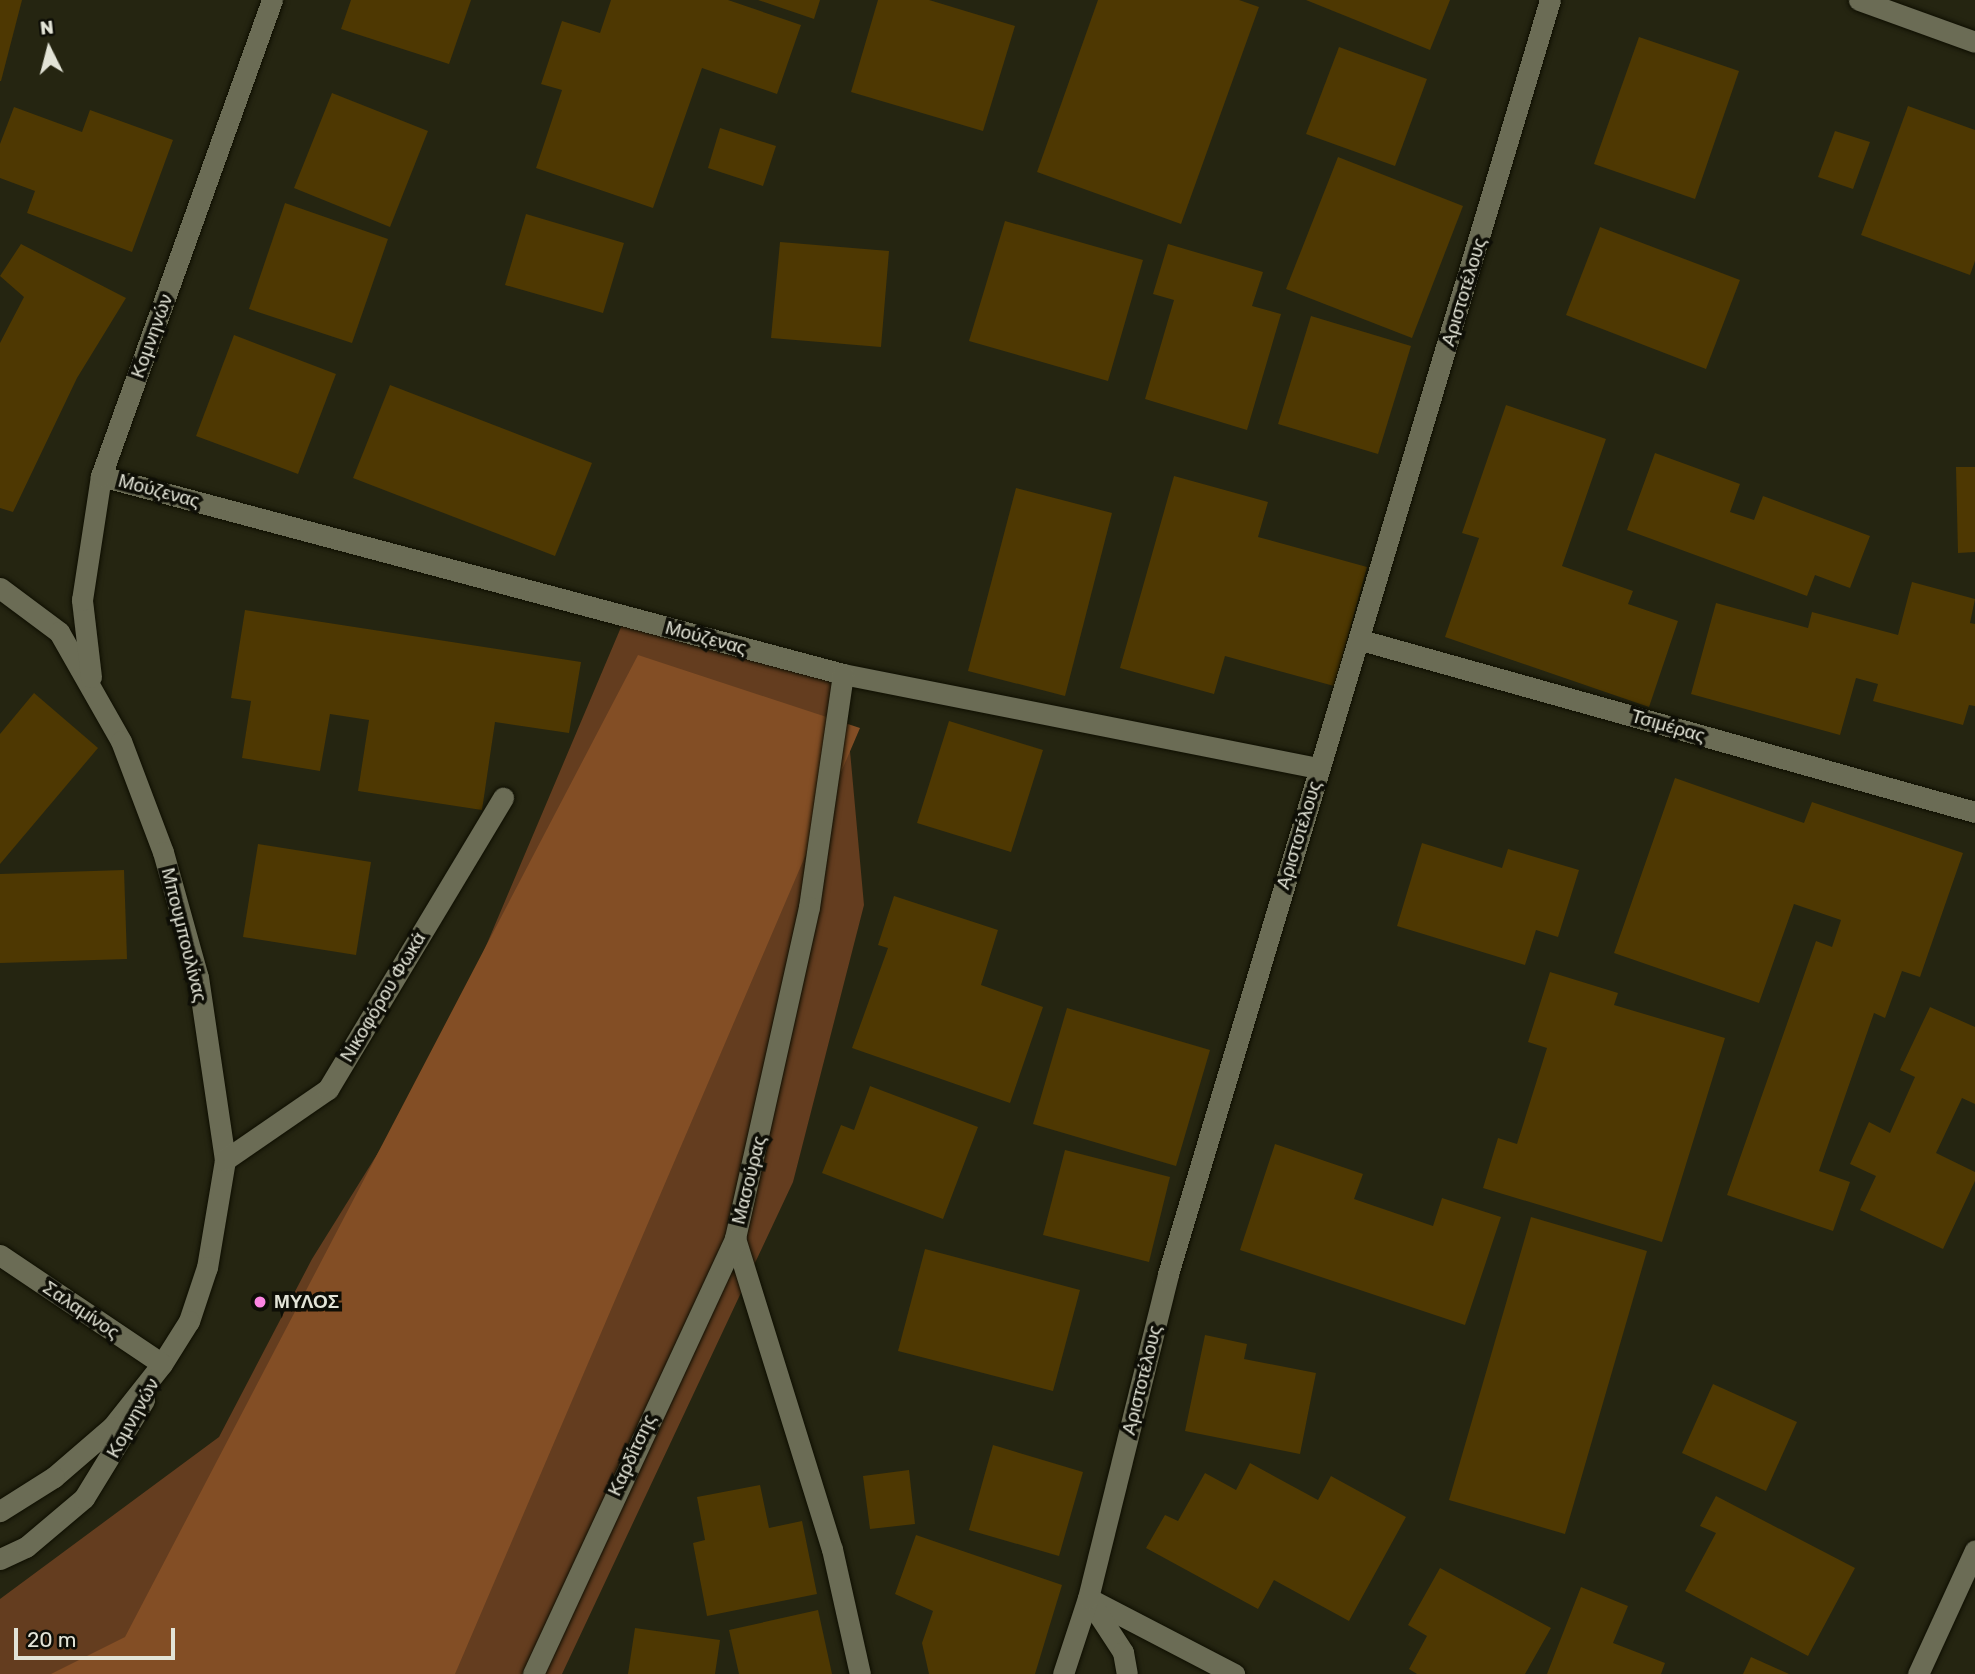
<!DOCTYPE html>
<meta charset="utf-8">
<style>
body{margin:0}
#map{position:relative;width:1975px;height:1674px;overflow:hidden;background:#252511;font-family:Rubik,sans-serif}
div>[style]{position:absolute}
.green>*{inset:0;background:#643d1f}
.forest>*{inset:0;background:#834e25}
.building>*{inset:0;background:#4e3802}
.roads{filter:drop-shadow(0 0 2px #0e0e00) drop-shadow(0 0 2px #0e0e00)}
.minor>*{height:21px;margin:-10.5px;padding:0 10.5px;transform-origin:10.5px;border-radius:10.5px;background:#6b6c55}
.tertiary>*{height:21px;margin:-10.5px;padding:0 10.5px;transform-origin:10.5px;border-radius:10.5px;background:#6b6c55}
.dots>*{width:19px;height:19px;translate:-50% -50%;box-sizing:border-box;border:4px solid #0e0e06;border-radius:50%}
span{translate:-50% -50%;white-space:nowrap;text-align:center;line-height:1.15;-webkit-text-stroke:7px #0e0e06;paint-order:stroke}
.street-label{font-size:19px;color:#e3e4d7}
.poi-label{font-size:19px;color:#e3e4d7;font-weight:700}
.left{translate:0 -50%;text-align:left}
.north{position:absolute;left:14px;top:14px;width:70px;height:70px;-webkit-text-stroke:5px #0e0e06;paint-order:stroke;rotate:354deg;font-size:19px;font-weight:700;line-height:28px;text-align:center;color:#e3e4d7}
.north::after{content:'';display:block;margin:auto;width:24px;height:32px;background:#e3e4d7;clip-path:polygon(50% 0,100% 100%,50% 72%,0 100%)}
.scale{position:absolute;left:14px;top:1628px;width:161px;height:32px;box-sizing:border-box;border:4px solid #e3e4d7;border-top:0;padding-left:9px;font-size:21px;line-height:24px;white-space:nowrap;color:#e3e4d7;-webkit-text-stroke:5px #0e0e06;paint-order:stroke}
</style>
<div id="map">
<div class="green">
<div style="clip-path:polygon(627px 613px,843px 674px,864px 905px,793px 1182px,562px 1674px,0 1674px,0 1599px,219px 1437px,312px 1259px,442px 1050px)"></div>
</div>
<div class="forest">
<div style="clip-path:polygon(638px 655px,860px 728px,455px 1674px,51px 1674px,125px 1637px)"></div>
</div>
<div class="building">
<div style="clip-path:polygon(0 0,22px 0,1px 81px,0 81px)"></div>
<div style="clip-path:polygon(351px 0,471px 0,449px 64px,341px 29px)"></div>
<div style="clip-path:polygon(611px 0,728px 0,801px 25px,777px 94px,702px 68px,653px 208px,536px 168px,562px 90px,541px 84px,562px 21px,600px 33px)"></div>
<div style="clip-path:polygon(758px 0,820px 0,814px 19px)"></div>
<div style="clip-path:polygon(878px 0,929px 0,1015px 26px,983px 131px,851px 92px)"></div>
<div style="clip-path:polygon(1098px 0,1239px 0,1259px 7px,1181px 224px,1037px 172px)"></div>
<div style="clip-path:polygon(1306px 0,1450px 0,1430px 50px)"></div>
<div style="clip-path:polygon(1639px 37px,1739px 71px,1695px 199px,1594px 164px)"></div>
<div style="clip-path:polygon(1339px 47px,1427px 79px,1395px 166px,1306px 134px)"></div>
<div style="clip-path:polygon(332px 93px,428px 131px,390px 227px,294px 188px)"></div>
<div style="clip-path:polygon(1908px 106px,1975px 130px,1975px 261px,1970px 275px,1861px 235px)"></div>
<div style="clip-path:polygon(14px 107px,82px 132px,90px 110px,173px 140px,132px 252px,27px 213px,35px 191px,0 178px,0 144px)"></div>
<div style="clip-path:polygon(720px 128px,776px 146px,763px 186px,708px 168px)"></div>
<div style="clip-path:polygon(1835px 131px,1870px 142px,1853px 189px,1818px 177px)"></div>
<div style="clip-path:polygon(1338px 157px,1463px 206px,1412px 338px,1286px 289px)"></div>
<div style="clip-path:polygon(285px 203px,388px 239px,352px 343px,249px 309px)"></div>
<div style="clip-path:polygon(526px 214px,624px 243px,603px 313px,505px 285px)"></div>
<div style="clip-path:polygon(1005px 221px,1143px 260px,1108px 381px,969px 341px)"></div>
<div style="clip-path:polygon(1600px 227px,1740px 280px,1706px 369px,1566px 315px)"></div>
<div style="clip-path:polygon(780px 242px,889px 251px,881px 347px,771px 338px)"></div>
<div style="clip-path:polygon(21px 244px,126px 298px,77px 378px,13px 512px,0 508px,0 343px,24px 297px,0 276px)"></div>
<div style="clip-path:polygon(1168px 244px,1263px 272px,1252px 306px,1281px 314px,1247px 430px,1145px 399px,1174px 300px,1153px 294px)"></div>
<div style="clip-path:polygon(1311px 316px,1411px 346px,1378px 454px,1278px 424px)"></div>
<div style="clip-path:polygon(234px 335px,336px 374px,298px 474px,196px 436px)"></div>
<div style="clip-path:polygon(390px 385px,592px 463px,555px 556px,353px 478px)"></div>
<div style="clip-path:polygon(1506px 405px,1606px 439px,1562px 566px,1633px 591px,1628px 604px,1678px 621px,1649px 707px,1445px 637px,1479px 538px,1462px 533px)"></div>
<div style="clip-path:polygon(1655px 453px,1740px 484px,1730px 512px,1754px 520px,1763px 496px,1870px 536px,1850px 588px,1815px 575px,1807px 596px,1627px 530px)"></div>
<div style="clip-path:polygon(1956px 467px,1975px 467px,1975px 552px,1958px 553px)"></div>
<div style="clip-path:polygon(1174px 476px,1268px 502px,1258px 537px,1367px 567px,1334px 686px,1225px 656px,1214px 694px,1120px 668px)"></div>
<div style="clip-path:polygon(1016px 488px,1112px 513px,1065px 696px,968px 671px)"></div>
<div style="clip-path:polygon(1912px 582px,1975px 599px,1970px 623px,1975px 624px,1975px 706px,1969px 705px,1963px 725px,1873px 701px,1878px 684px,1856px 678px,1840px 735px,1691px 694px,1716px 603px,1808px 628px,1812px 612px,1898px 635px)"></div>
<div style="clip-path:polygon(245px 610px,581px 662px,569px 733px,495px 722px,482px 810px,358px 791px,369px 720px,330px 714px,320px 771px,242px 758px,251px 701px,231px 698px)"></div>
<div style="clip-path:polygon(34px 693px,98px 748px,0 864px,0 734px)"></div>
<div style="clip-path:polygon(949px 721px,1043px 750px,1011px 852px,917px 823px)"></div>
<div style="clip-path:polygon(1675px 778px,1804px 823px,1812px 802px,1963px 853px,1920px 977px,1902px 971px,1885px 1018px,1874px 1013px,1819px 1171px,1850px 1182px,1833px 1231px,1727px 1195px,1816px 941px,1832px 947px,1841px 920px,1794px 904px,1759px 1003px,1614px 953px)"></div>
<div style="clip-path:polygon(1422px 843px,1502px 868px,1508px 849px,1579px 870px,1558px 937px,1536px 930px,1525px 965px,1397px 926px)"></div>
<div style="clip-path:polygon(258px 844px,371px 862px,356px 955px,243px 937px)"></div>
<div style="clip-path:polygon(124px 870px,127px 959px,0 963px,0 874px)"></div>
<div style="clip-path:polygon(894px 896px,998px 930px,981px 985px,1043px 1007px,1010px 1103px,852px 1048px,888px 948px,878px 945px)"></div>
<div style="clip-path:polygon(1550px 972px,1618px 993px,1614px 1005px,1725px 1038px,1662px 1242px,1483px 1188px,1498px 1138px,1517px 1144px,1547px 1048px,1528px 1042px)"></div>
<div style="clip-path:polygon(1930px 1007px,1975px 1027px,1975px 1104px,1962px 1098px,1936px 1153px,1975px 1172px,1975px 1181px,1943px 1249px,1860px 1210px,1876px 1176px,1850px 1164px,1869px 1122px,1890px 1133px,1915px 1077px,1900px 1070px)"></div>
<div style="clip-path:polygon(1067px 1008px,1210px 1050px,1176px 1166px,1033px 1124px)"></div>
<div style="clip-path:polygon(870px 1086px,978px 1127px,943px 1219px,822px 1173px,841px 1125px,854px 1130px)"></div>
<div style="clip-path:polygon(1275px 1144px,1363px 1174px,1354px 1199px,1433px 1226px,1442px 1198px,1501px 1217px,1465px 1325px,1240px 1250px)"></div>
<div style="clip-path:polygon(1065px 1150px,1170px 1177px,1149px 1262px,1043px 1235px)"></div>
<div style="clip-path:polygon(1531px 1217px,1647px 1251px,1565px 1534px,1449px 1500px)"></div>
<div style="clip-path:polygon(925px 1249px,1080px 1290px,1053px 1391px,898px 1351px)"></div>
<div style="clip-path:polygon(1205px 1335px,1247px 1344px,1244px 1359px,1316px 1373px,1300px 1454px,1185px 1431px)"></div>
<div style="clip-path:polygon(1713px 1384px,1797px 1422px,1766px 1491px,1682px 1453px)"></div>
<div style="clip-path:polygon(993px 1445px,1083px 1472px,1059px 1556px,969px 1530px)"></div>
<div style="clip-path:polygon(1250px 1463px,1318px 1500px,1331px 1476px,1406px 1517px,1349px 1621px,1274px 1580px,1258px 1609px,1146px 1548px,1165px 1515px,1178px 1521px,1205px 1473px,1236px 1490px)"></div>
<div style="clip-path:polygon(909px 1470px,915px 1524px,870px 1529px,863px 1476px)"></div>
<div style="clip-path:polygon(760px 1485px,769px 1528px,802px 1521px,817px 1594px,707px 1616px,693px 1543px,705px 1540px,697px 1497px)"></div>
<div style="clip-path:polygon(1716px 1496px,1855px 1568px,1808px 1656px,1685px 1591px,1716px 1533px,1700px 1526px)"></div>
<div style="clip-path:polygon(916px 1535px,1062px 1585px,1035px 1674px,929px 1674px,922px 1643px,933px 1611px,895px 1594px)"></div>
<div style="clip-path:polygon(1440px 1568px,1551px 1628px,1525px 1674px,1417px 1674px,1409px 1669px,1427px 1636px,1408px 1625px)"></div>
<div style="clip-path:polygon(1581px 1587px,1628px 1606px,1613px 1643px,1665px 1663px,1661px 1674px,1547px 1674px)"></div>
<div style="clip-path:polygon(818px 1610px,832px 1674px,739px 1674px,729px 1630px)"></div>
<div style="clip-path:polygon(635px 1628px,720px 1640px,715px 1674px,628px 1674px)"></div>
<div style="clip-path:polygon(1751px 1657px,1789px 1674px,1743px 1674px)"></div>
</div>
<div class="roads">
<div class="minor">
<div style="left:101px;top:476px;width:768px;rotate:14.94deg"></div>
<div style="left:843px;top:674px;width:485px;rotate:11.2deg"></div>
<div style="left:0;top:588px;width:74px;rotate:36.7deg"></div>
<div style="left:59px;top:632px;width:125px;rotate:60.4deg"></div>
<div style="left:121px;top:741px;width:119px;rotate:69.3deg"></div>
<div style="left:163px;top:852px;width:130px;rotate:74.4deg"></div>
<div style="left:198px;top:977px;width:185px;rotate:81.6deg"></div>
<div style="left:225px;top:1160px;width:109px;rotate:99.5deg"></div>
<div style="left:207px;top:1267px;width:57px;rotate:108.4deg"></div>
<div style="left:189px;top:1321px;width:51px;rotate:122.1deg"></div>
<div style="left:162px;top:1364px;width:80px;rotate:128.4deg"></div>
<div style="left:112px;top:1427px;width:77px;rotate:139.2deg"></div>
<div style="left:54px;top:1477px;width:64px;rotate:147.8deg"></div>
<div style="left:1361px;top:640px;width:638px;rotate:15.65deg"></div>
<div style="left:843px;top:674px;width:235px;rotate:98.3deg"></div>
<div style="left:809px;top:907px;width:339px;rotate:102.6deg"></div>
<div style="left:735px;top:1238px;width:326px;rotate:72.7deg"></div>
<div style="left:832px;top:1549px;width:128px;rotate:77.4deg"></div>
<div style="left:91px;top:677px;width:78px;rotate:-96.7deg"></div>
<div style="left:82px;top:600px;width:125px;rotate:-81.3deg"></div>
<div style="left:101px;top:476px;width:506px;rotate:-70.24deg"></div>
<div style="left:225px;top:1160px;width:125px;rotate:-34.6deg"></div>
<div style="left:328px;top:1089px;width:340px;rotate:-59deg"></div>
<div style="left:0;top:1255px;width:195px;rotate:33.9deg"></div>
<div style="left:0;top:1559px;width:29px;rotate:-25deg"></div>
<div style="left:26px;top:1547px;width:76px;rotate:-40.2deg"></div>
<div style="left:84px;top:1498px;width:115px;rotate:-58.5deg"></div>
<div style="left:1088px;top:1598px;width:165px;rotate:27.5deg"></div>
<div style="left:1089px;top:1600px;width:62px;rotate:56.8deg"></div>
<div style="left:1123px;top:1652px;width:22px;rotate:80deg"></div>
<div style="left:533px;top:1674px;width:481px;rotate:-65.1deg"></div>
<div style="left:1063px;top:1674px;width:80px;rotate:-71.8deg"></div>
<div style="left:1088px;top:1598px;width:334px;rotate:-76.1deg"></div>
<div style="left:1168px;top:1274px;width:1330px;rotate:-73.31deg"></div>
<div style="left:1918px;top:1674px;width:136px;rotate:-65.3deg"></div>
</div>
<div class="tertiary">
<div style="left:1859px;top:0;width:123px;rotate:19.9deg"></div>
</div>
</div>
<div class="dots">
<div style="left:260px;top:1302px;background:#fd86e3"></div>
</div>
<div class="street-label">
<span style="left:1464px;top:292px;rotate:-73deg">Αριστοτέλους</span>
<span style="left:152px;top:336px;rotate:-70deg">Κομνηνών</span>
<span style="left:159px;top:491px;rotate:15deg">Μούζενας</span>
<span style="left:706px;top:638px;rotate:15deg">Μούζενας</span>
<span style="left:1668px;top:726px;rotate:16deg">Τσιμέρας</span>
<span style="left:1299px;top:835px;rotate:-73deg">Αριστοτέλους</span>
<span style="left:184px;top:935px;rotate:76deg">Μπουμπουλίνας</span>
<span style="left:383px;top:997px;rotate:-59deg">Νικοφόρου Φωκά</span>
<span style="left:749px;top:1180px;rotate:-76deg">Μασούρας</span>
<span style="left:81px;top:1310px;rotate:34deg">Σαλαμίνος</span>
<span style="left:1142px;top:1380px;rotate:-76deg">Αριστοτέλους</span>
<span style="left:133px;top:1418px;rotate:-61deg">Κομνηνών</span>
<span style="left:632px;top:1455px;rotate:-65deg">Καρδίτσης</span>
</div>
<div class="poi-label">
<span class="left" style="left:274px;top:1302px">ΜΥΛΟΣ</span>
</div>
<div class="north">N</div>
<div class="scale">20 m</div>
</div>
